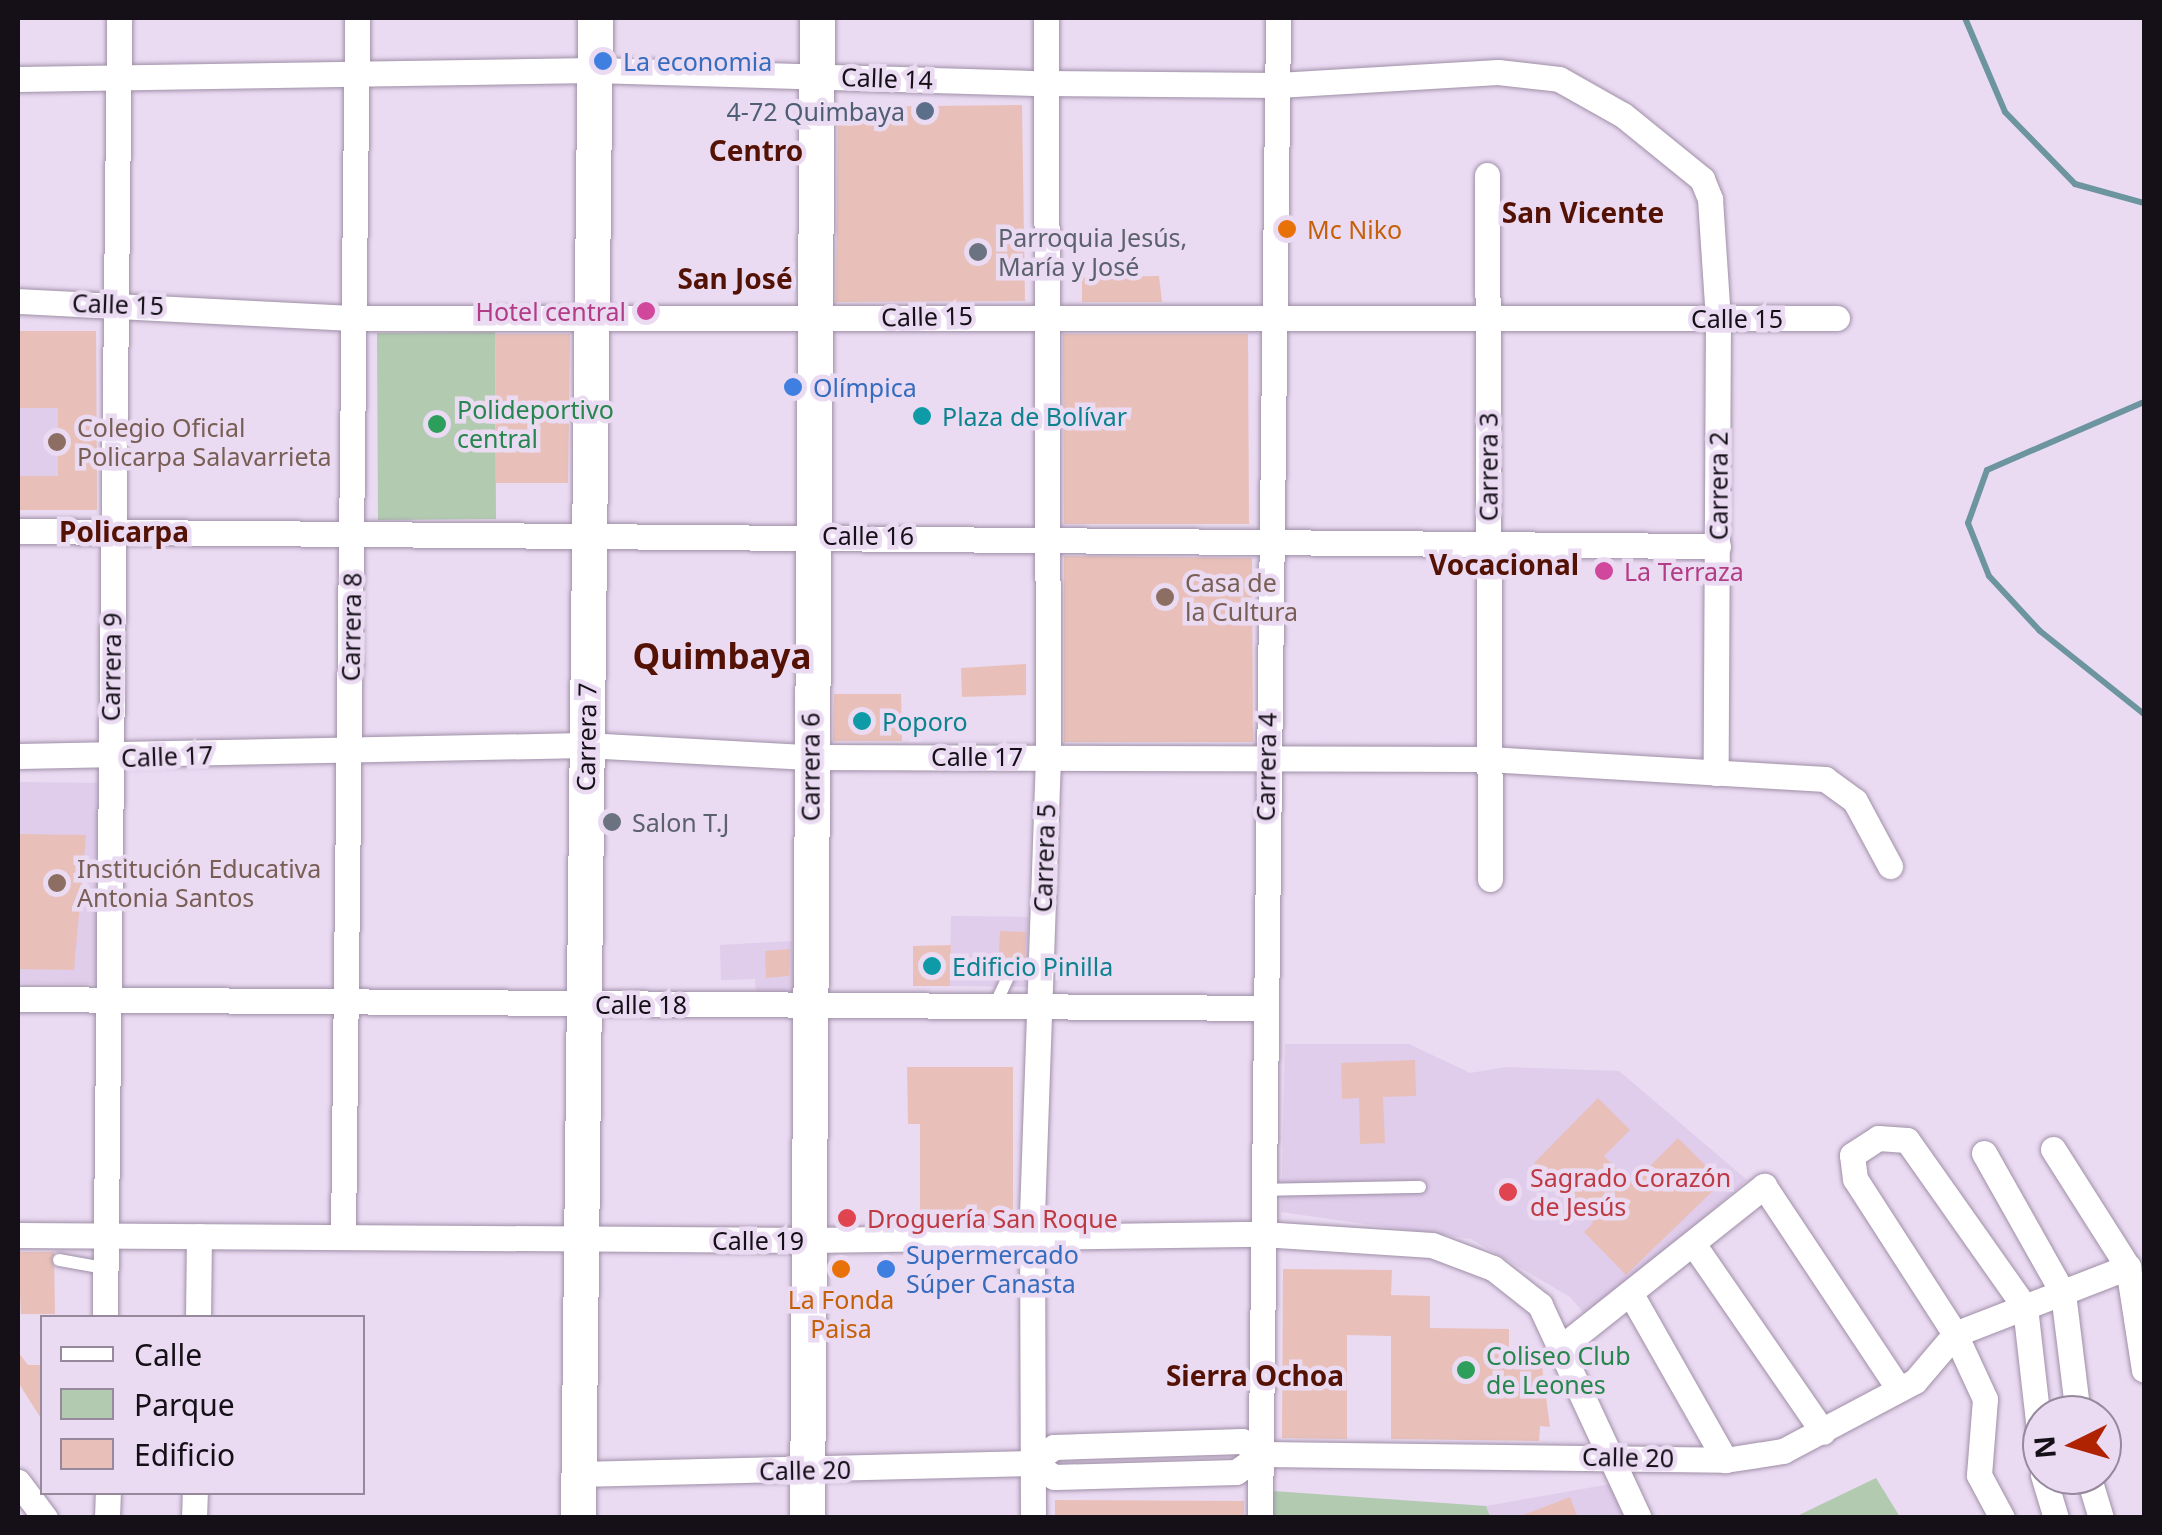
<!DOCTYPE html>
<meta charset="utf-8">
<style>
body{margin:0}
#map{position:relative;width:2162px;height:1535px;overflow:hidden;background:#eadaf2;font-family:"Noto Sans",sans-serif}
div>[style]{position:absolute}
.built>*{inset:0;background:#e0cceb}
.green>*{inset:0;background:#b1cab0}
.stream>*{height:6px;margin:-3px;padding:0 3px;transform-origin:3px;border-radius:3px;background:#6c95a0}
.building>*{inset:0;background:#e9c0b9}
.roads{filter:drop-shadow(0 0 2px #9f90a7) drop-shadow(0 0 2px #9f90a7)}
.lane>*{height:12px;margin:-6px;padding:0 6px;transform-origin:6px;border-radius:6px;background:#fff}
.street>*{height:25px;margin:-12.5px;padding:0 12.5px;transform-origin:12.5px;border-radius:12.5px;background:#fff}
.secondary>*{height:35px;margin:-17.5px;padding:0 17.5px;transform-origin:17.5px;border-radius:17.5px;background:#fff}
.dots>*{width:28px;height:28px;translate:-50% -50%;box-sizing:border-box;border:5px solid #eadaf2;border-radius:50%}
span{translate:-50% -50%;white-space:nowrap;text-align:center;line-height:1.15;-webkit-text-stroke:9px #eadaf2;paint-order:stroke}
.shop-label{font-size:25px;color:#366cbe}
.left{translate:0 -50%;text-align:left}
.street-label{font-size:25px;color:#151018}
.service-label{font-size:25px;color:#4e5e75}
.right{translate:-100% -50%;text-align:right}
.food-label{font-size:25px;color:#c56008}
.worship-label{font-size:25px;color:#5b616d}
.hotel-label{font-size:25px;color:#b23c85}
.leisure-label{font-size:25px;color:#27864d}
.culture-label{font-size:25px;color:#0d838f}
.education-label{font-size:25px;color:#785e54}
.health-label{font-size:25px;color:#be3a42}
.neighbourhood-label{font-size:28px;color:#541205;font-weight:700}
.district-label{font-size:35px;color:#541205;font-weight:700}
.frame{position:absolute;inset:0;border:20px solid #151018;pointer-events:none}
.legend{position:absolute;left:40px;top:1315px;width:325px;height:180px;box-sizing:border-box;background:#eadaf2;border:2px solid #95899b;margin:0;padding:12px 18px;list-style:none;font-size:30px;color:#151018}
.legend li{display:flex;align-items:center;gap:20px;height:50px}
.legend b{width:50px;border:2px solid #95899b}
.north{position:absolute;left:2022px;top:1395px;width:100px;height:100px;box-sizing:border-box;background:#eadaf2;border:2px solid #95899b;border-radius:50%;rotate:265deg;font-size:28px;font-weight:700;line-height:40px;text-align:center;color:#151018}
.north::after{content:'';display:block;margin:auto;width:35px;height:45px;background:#b02302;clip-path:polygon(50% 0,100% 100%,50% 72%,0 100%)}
</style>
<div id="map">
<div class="built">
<div style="clip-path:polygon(18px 331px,96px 331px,97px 510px,18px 510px)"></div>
<div style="clip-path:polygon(18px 782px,98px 783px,96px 984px,18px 983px)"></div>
<div style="clip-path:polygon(951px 916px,1028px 917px,1028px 987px,950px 986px)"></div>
<div style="clip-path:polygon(792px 941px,794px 993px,756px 994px,755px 979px,721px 980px,720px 945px)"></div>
<div style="clip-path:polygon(1285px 1044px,1409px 1044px,1470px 1073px,1506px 1067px,1619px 1071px,1747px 1180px,1589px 1319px,1570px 1297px,1471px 1239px,1281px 1212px)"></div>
<div style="clip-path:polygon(1611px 1484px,1624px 1517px,1490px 1517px,1486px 1506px)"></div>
</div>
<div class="green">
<div style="clip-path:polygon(495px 332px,496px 519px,378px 520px,377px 333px)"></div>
<div style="clip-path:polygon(1876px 1478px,1900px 1517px,1795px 1517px)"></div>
<div style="clip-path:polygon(1273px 1491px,1486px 1506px,1490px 1517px,1273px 1517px)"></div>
</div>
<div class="stream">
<div style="left:1965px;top:18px;width:102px;rotate:66.9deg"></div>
<div style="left:2005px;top:112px;width:100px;rotate:45.8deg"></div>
<div style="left:2075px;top:184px;width:72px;rotate:15.4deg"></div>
<div style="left:2144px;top:402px;width:171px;rotate:156.6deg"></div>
<div style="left:1987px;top:470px;width:56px;rotate:109.7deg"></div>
<div style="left:1968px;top:523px;width:57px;rotate:68.4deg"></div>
<div style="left:1989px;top:576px;width:75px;rotate:47.2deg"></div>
<div style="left:2040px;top:631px;width:133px;rotate:38.6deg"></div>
</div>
<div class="building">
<div style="clip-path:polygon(1022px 105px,1025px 301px,836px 302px,838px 107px)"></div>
<div style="clip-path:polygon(1159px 276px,1162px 302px,1082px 302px,1082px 277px)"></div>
<div style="clip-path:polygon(18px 331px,96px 331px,97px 510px,18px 510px,18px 476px,58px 476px,58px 408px,18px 408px)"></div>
<div style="clip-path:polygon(495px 334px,570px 334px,568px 483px,496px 483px)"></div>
<div style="clip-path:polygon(1063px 334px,1248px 334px,1249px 524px,1064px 524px)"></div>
<div style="clip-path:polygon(1064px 556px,1252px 558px,1253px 742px,1064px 742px)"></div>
<div style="clip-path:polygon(1026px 664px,1026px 695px,962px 697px,961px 668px)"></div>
<div style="clip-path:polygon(834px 694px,901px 694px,902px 741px,833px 741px)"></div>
<div style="clip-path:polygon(18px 834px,86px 835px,74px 970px,18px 969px)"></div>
<div style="clip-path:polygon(1000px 931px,1026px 932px,1024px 975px,1009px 965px,998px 974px)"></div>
<div style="clip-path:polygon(951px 945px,950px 986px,913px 986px,913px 946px)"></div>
<div style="clip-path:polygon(790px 949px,789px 976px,766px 978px,765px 951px)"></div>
<div style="clip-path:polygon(1415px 1060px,1416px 1096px,1383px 1097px,1385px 1143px,1360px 1144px,1359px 1098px,1342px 1099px,1341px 1063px)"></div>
<div style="clip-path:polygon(907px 1067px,1013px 1067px,1013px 1221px,920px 1222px,920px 1124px,908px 1124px)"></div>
<div style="clip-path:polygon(1598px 1098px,1630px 1130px,1604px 1156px,1632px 1184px,1678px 1138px,1722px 1182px,1626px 1275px,1584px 1232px,1593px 1223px,1534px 1163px)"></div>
<div style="clip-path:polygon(18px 1252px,54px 1252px,55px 1314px,21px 1314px)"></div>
<div style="clip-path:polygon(1283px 1269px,1392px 1270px,1391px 1295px,1430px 1296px,1430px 1328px,1509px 1329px,1509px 1351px,1540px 1351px,1550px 1427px,1540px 1426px,1539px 1441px,1391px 1439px,1391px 1336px,1347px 1335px,1347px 1439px,1282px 1438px)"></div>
<div style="clip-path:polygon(18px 1352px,28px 1365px,42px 1365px,42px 1420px,18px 1382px)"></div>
<div style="clip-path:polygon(1570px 1497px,1578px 1518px,1521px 1518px,1521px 1516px)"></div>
<div style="clip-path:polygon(1055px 1500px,1244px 1501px,1244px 1518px,1055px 1518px)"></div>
</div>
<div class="roads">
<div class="lane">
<div style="left:995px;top:1005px;width:33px;rotate:-65deg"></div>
<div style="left:1262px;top:1190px;width:158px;rotate:-1.1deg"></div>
<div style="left:59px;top:1260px;width:46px;rotate:10.1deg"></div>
</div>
<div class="street">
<div style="left:18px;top:79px;width:576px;rotate:-0.9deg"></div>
<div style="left:594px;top:70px;width:451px;rotate:1.7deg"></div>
<div style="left:1045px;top:83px;width:233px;rotate:0.5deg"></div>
<div style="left:1278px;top:85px;width:220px;rotate:-3.4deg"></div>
<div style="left:1498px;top:72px;width:61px;rotate:6.5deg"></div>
<div style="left:1559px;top:79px;width:73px;rotate:29.4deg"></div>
<div style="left:1623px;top:115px;width:102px;rotate:39deg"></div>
<div style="left:1702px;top:179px;width:22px;rotate:68deg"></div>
<div style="left:1710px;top:199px;width:119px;rotate:86.2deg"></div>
<div style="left:1718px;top:318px;width:455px;rotate:90.3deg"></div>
<div style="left:1487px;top:175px;width:704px;rotate:89.76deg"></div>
<div style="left:18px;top:301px;width:332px;rotate:2.9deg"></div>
<div style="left:350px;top:318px;width:1487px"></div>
<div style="left:18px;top:531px;width:1700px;rotate:0.51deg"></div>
<div style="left:18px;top:756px;width:567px;rotate:-1.11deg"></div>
<div style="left:585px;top:745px;width:224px;rotate:3.1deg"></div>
<div style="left:809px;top:757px;width:679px;rotate:0.17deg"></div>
<div style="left:1488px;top:759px;width:338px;rotate:3.4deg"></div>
<div style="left:1825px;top:779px;width:37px;rotate:36deg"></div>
<div style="left:1855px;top:801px;width:74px;rotate:61.7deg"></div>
<div style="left:18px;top:999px;width:1246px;rotate:0.41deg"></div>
<div style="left:2053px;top:1149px;width:140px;rotate:57.6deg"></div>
<div style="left:1984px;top:1153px;width:161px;rotate:60.6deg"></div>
<div style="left:2063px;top:1293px;width:123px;rotate:83deg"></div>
<div style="left:18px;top:1235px;width:790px;rotate:0.36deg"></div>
<div style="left:808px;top:1240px;width:454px;rotate:-0.8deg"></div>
<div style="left:1262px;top:1234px;width:170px;rotate:3.7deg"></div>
<div style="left:1432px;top:1245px;width:65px;rotate:20.7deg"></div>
<div style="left:1493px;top:1268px;width:60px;rotate:38.2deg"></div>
<div style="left:1540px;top:1305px;width:235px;rotate:65.1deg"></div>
<div style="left:343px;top:1237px;width:1219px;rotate:-89.34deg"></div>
<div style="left:1694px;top:1245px;width:227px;rotate:55.4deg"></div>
<div style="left:1632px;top:1296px;width:189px;rotate:60.4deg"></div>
<div style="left:105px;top:1318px;width:1300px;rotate:-89.38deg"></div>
<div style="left:198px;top:1318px;width:82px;rotate:-89.3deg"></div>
<div style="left:1564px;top:1345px;width:256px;rotate:-38.5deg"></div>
<div style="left:1764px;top:1186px;width:244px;rotate:56.4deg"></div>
<div style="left:1032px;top:1463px;width:26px;rotate:32deg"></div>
<div style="left:1054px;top:1477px;width:182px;rotate:-1.6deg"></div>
<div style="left:1236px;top:1472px;width:32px;rotate:-35deg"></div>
<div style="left:578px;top:1474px;width:454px;rotate:-1.4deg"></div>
<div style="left:1032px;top:1463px;width:27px;rotate:-36deg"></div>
<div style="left:1054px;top:1447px;width:188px;rotate:-1.8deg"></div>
<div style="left:1242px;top:1441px;width:24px;rotate:33deg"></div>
<div style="left:1262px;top:1454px;width:463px;rotate:0.7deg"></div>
<div style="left:1725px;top:1460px;width:59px;rotate:-8.8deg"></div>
<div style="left:1783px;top:1451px;width:149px;rotate:-27.9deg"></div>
<div style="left:1915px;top:1381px;width:62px;rotate:-49.6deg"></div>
<div style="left:1955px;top:1334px;width:184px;rotate:-122.8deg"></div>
<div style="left:1855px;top:1179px;width:24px;rotate:-97deg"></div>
<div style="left:1852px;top:1155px;width:31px;rotate:-33deg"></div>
<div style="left:1878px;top:1138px;width:29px;rotate:4deg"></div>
<div style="left:1907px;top:1140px;width:204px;rotate:54.8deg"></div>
<div style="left:2025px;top:1307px;width:150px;rotate:83.5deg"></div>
<div style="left:2043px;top:1475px;width:45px;rotate:73.2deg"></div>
<div style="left:2088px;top:1475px;width:45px;rotate:73.2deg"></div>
<div style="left:18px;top:1482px;width:45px;rotate:53.1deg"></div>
<div style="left:107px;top:1518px;width:26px;rotate:-88deg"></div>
<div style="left:194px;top:1518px;width:26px;rotate:-88deg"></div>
<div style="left:1033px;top:1518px;width:303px;rotate:-90.2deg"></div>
<div style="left:1032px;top:1215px;width:459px;rotate:-88deg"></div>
<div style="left:1048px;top:756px;width:738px;rotate:-90.16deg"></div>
<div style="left:1260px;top:1518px;width:1500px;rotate:-89.31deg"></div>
<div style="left:2002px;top:1518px;width:49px;rotate:-118.1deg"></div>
<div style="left:1979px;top:1475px;width:76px;rotate:-85.5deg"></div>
<div style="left:1985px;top:1399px;width:72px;rotate:-114.8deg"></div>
<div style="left:1955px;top:1334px;width:186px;rotate:-21.2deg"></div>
<div style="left:2128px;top:1267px;width:104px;rotate:81.2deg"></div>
</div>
<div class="secondary">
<div style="left:578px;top:1518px;width:1500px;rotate:-89.35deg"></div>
<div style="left:807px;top:1518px;width:1500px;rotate:-89.62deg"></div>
</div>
</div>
<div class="dots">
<div style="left:603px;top:61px;background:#3f7fe0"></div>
<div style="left:925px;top:111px;background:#5c6f8a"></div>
<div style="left:1287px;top:229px;background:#e8710a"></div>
<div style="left:978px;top:252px;background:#6b7280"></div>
<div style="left:646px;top:311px;background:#d1479c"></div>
<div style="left:793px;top:387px;background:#3f7fe0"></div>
<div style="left:922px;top:416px;background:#0f9aa8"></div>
<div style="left:437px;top:424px;background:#2e9e5b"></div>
<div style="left:57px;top:442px;background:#8d6e63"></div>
<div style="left:1604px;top:571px;background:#d1479c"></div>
<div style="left:1165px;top:597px;background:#8d6e63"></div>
<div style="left:862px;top:721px;background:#0f9aa8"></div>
<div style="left:612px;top:822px;background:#6b7280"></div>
<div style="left:57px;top:883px;background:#8d6e63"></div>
<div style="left:932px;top:966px;background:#0f9aa8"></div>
<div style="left:1508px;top:1192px;background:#e0444e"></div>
<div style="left:847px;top:1218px;background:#e0444e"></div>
<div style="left:841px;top:1269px;background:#e8710a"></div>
<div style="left:886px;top:1269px;background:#3f7fe0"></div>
<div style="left:1466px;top:1370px;background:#2e9e5b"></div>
</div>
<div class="shop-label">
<span class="left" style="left:623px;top:61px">La economia</span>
<span class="left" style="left:813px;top:387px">Olímpica</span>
<span class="left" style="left:906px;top:1269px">Supermercado<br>Súper Canasta</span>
</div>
<div class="street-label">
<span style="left:887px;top:78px;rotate:2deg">Calle 14</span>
<span style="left:118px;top:304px;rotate:2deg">Calle 15</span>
<span style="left:927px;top:316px;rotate:-1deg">Calle 15</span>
<span style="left:1737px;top:318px">Calle 15</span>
<span style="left:1488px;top:467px;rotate:-90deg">Carrera 3</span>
<span style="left:1718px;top:486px;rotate:-90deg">Carrera 2</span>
<span style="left:868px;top:535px">Calle 16</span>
<span style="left:351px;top:627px;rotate:-89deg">Carrera 8</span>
<span style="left:111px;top:667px;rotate:-89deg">Carrera 9</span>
<span style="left:586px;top:737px;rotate:-89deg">Carrera 7</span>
<span style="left:167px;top:756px;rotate:-2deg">Calle 17</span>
<span style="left:977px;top:756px">Calle 17</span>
<span style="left:810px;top:767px;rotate:-90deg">Carrera 6</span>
<span style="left:1266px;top:767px;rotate:-89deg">Carrera 4</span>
<span style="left:1044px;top:858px;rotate:-88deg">Carrera 5</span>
<span style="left:641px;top:1004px">Calle 18</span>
<span style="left:758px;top:1240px">Calle 19</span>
<span style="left:1628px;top:1457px;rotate:1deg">Calle 20</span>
<span style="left:805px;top:1470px;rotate:-1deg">Calle 20</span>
</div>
<div class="service-label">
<span class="right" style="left:905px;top:111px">4-72 Quimbaya</span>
</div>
<div class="food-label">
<span class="left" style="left:1307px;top:229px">Mc Niko</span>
<span style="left:841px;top:1314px">La Fonda<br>Paisa</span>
</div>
<div class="worship-label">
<span class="left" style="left:998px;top:252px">Parroquia Jesús,<br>María y José</span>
<span class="left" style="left:632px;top:822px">Salon T.J</span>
</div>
<div class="hotel-label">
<span class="right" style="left:626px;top:311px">Hotel central</span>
<span class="left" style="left:1624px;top:571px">La Terraza</span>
</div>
<div class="leisure-label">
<span class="left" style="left:457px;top:424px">Polideportivo<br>central</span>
<span class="left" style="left:1486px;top:1370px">Coliseo Club<br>de Leones</span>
</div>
<div class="culture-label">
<span class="left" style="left:942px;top:416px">Plaza de Bolívar</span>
<span class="left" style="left:882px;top:721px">Poporo</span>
<span class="left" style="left:952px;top:966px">Edificio Pinilla</span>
</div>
<div class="education-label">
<span class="left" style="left:77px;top:442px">Colegio Oficial<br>Policarpa Salavarrieta</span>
<span class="left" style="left:1185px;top:597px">Casa de<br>la Cultura</span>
<span class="left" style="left:77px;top:883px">Institución Educativa<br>Antonia Santos</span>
</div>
<div class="health-label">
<span class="left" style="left:1530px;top:1192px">Sagrado Corazón<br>de Jesús</span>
<span class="left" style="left:867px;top:1218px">Droguería San Roque</span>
</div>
<div class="neighbourhood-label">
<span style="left:756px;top:150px">Centro</span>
<span style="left:1583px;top:212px">San Vicente</span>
<span style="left:735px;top:278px">San José</span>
<span style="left:124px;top:531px">Policarpa</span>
<span style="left:1504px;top:564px">Vocacional</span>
<span style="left:1255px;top:1375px">Sierra Ochoa</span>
</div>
<div class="district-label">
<span style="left:722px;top:656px">Quimbaya</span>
</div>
<div class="frame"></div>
<ul class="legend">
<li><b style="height:12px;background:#fff"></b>Calle</li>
<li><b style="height:28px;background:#b1cab0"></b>Parque</li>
<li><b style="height:28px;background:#e9c0b9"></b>Edificio</li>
</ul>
<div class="north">N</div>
</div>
